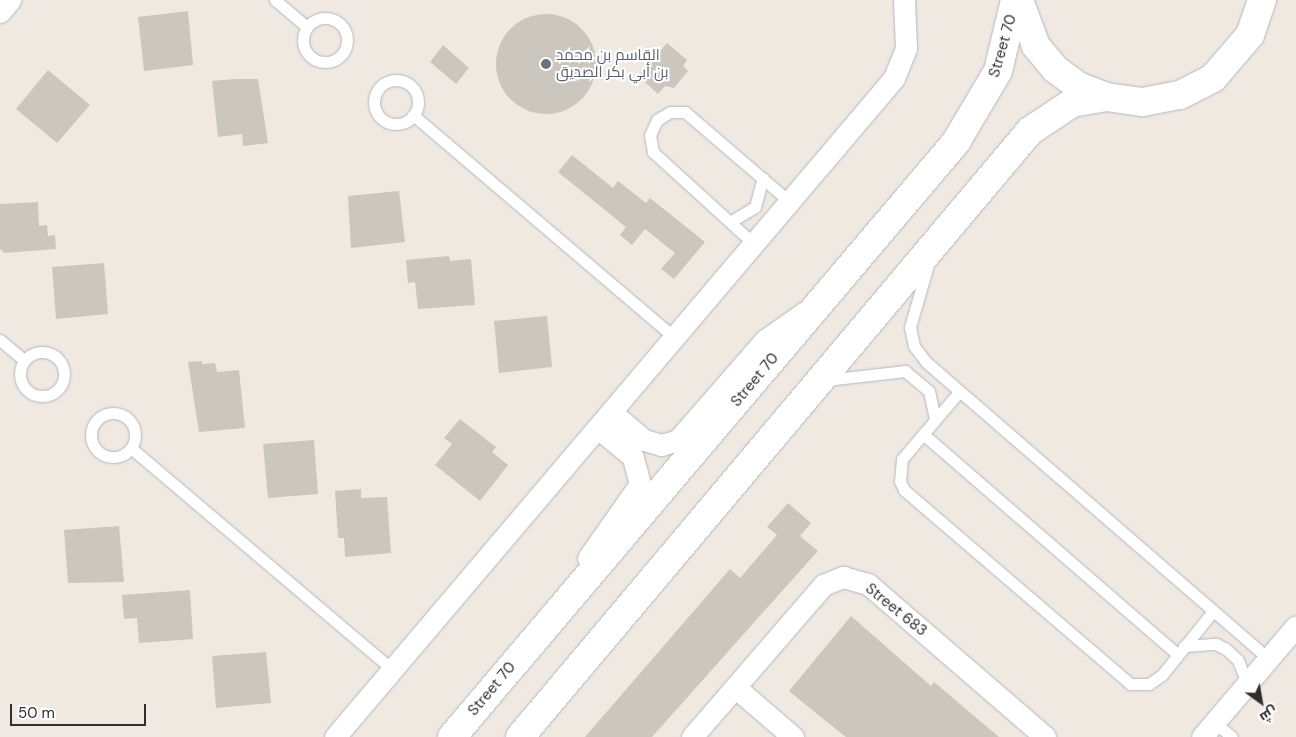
<!DOCTYPE html>
<meta charset="utf-8">
<style>
body{margin:0}
#map{position:relative;width:1296px;height:737px;overflow:hidden;background:#efe9e1;font-family:"DM Sans",Cairo,sans-serif}
div>[style]{position:absolute}
.building>*{inset:0;background:#cbc7bf}
.round{border-radius:50%}
.roads{filter:drop-shadow(0 0 1px #b4b7c1) drop-shadow(0 0 1px #b4b7c1)}
.service>*{height:11px;margin:-5.5px;padding:0 5.5px;transform-origin:5.5px;border-radius:5.5px;background:#fff}
.service>.ring{margin:-5.5px;padding:0;box-sizing:content-box;background:none;border:11px solid #fff;border-radius:50%}
.minor>*{height:21px;margin:-10.5px;padding:0 10.5px;transform-origin:10.5px;border-radius:10.5px;background:#fff}
.secondary>*{height:28px;margin:-14px;padding:0 14px;transform-origin:14px;border-radius:14px;background:#fff}
.dots>*{width:14px;height:14px;translate:-50% -50%;box-sizing:border-box;border:2px solid #fff;border-radius:50%}
span{translate:-50% -50%;white-space:nowrap;text-align:center;line-height:1.15;-webkit-text-stroke:4px #fff;paint-order:stroke}
.street-label{font-size:15px;color:#2e2e2e}
.worship-label{font-size:15px;color:#5b616d}
.left{translate:0 -50%;text-align:left}
.north{position:absolute;left:1236px;top:677px;width:50px;height:50px;-webkit-text-stroke:4px #fff;paint-order:stroke;rotate:148deg;font-size:14px;font-weight:700;line-height:20px;text-align:center;color:#2e2e2e}
.north::after{content:'';display:block;margin:auto;width:18px;height:22px;background:#2e2e2e;clip-path:polygon(50% 0,100% 100%,50% 72%,0 100%)}
.scale{position:absolute;left:10px;top:704px;width:136px;height:22px;box-sizing:border-box;border:2px solid #2e2e2e;border-top:0;padding-left:6px;font-size:15px;line-height:18px;white-space:nowrap;color:#2e2e2e;-webkit-text-stroke:4px #fff;paint-order:stroke}
</style>
<div id="map">
<div class="building">
<div style="clip-path:polygon(188px 11px,193px 65px,144px 71px,138px 17px)"></div>
<div class="round" style="left:496px;top:14px;width:100px;height:100px"></div>
<div style="clip-path:polygon(667px 43px,687px 60px,683px 66px,688px 71px,674px 88px,665px 86px,658px 94px,638px 76px)"></div>
<div style="clip-path:polygon(443px 45px,469px 68px,456px 84px,430px 62px)"></div>
<div style="clip-path:polygon(48px 70px,90px 105px,57px 143px,16px 109px)"></div>
<div style="clip-path:polygon(234px 79px,258px 79px,268px 143px,243px 146px,242px 134px,218px 137px,212px 81px)"></div>
<div style="clip-path:polygon(572px 155px,613px 188px,618px 181px,646px 203px,650px 198px,705px 242px,674px 279px,661px 269px,675px 253px,645px 229px,632px 245px,620px 235px,626px 227px,558px 172px)"></div>
<div style="clip-path:polygon(399px 191px,405px 242px,351px 248px,348px 196px)"></div>
<div style="clip-path:polygon(38px 202px,39px 226px,47px 225px,48px 236px,55px 235px,56px 249px,4px 253px,0 249px,0 204px)"></div>
<div style="clip-path:polygon(449px 256px,450px 261px,471px 259px,475px 305px,418px 309px,415px 282px,408px 283px,406px 260px)"></div>
<div style="clip-path:polygon(104px 263px,108px 314px,56px 319px,52px 267px)"></div>
<div style="clip-path:polygon(547px 316px,552px 367px,499px 373px,494px 321px)"></div>
<div style="clip-path:polygon(202px 361px,202px 364px,215px 363px,217px 372px,239px 370px,245px 428px,199px 432px,188px 362px)"></div>
<div style="clip-path:polygon(460px 419px,496px 447px,492px 452px,508px 465px,480px 501px,435px 465px,452px 444px,444px 438px)"></div>
<div style="clip-path:polygon(314px 440px,318px 494px,268px 498px,263px 444px)"></div>
<div style="clip-path:polygon(361px 489px,361px 498px,387px 497px,391px 553px,345px 557px,344px 538px,338px 538px,335px 491px)"></div>
<div style="clip-path:polygon(788px 503px,811px 523px,800px 536px,818px 551px,808px 562px,652px 737px,585px 737px,730px 569px,740px 578px,777px 535px,767px 527px)"></div>
<div style="clip-path:polygon(119px 526px,124px 582px,68px 583px,64px 530px)"></div>
<div style="clip-path:polygon(190px 590px,193px 639px,139px 643px,137px 618px,124px 619px,122px 595px)"></div>
<div style="clip-path:polygon(851px 616px,931px 686px,934px 682px,999px 737px,846px 737px,817px 714px,789px 691px)"></div>
<div style="clip-path:polygon(266px 652px,271px 703px,216px 708px,212px 656px)"></div>
</div>
<div class="roads">
<div class="service">
<div style="left:275px;top:0;width:42px;rotate:40.2deg"></div>
<div class="ring" style="left:303px;top:18px;width:33px;height:33px"></div>
<div class="ring" style="left:374px;top:80px;width:33px;height:33px"></div>
<div style="left:413px;top:115px;width:344px;rotate:40.4deg"></div>
<div style="left:730px;top:222px;width:29px;rotate:-31deg"></div>
<div style="left:755px;top:207px;width:30px;rotate:-75deg"></div>
<div style="left:754px;top:244px;width:137px;rotate:-137.7deg"></div>
<div style="left:653px;top:152px;width:17px;rotate:-100deg"></div>
<div style="left:650px;top:135px;width:17px;rotate:-65deg"></div>
<div style="left:657px;top:120px;width:15px;rotate:-32deg"></div>
<div style="left:670px;top:112px;width:15px"></div>
<div style="left:685px;top:112px;width:138px;rotate:40.6deg"></div>
<div style="left:928px;top:265px;width:65px;rotate:106.2deg"></div>
<div style="left:910px;top:327px;width:19px;rotate:78deg"></div>
<div style="left:914px;top:346px;width:20px;rotate:53deg"></div>
<div style="left:926px;top:362px;width:452px;rotate:40.9deg"></div>
<div style="left:0;top:340px;width:31px;rotate:40deg"></div>
<div class="ring" style="left:20px;top:352px;width:33px;height:33px"></div>
<div style="left:826px;top:380px;width:80px;rotate:-6.5deg"></div>
<div style="left:905px;top:371px;width:31px;rotate:40deg"></div>
<div style="left:929px;top:391px;width:29px;rotate:78deg"></div>
<div style="left:959px;top:392px;width:88px;rotate:130.4deg"></div>
<div style="left:902px;top:459px;width:22px;rotate:95deg"></div>
<div style="left:900px;top:481px;width:10px;rotate:66deg"></div>
<div style="left:904px;top:490px;width:298px;rotate:40.6deg"></div>
<div style="left:1130px;top:684px;width:19px"></div>
<div style="left:1149px;top:684px;width:16px;rotate:-35deg"></div>
<div style="left:1162px;top:675px;width:82px;rotate:-51.4deg"></div>
<div class="ring" style="left:91px;top:413px;width:33px;height:33px"></div>
<div style="left:923px;top:434px;width:337px;rotate:40.9deg"></div>
<div style="left:131px;top:448px;width:343px;rotate:40.3deg"></div>
<div style="left:1184px;top:646px;width:32px;rotate:-4deg"></div>
<div style="left:1216px;top:644px;width:11px;rotate:27deg"></div>
<div style="left:1226px;top:649px;width:16px;rotate:43deg"></div>
<div style="left:1238px;top:660px;width:25px;rotate:69deg"></div>
<div style="left:1214px;top:722px;width:23px;rotate:40deg"></div>
</div>
<div class="minor">
<div style="left:0;top:12px;width:16px;rotate:-50deg"></div>
<div style="left:611px;top:412px;width:43px;rotate:40.3deg"></div>
<div style="left:644px;top:440px;width:18px;rotate:16deg"></div>
<div style="left:661px;top:445px;width:18px;rotate:-16deg"></div>
<div style="left:678px;top:440px;width:133px;rotate:-49deg"></div>
<div style="left:765px;top:340px;width:49px;rotate:-35deg"></div>
<div style="left:588px;top:558px;width:90px;rotate:-54.9deg"></div>
<div style="left:640px;top:484px;width:28px;rotate:-105deg"></div>
<div style="left:633px;top:457px;width:45px;rotate:-140.4deg"></div>
<div style="left:735px;top:687px;width:77px;rotate:40.8deg"></div>
<div style="left:335px;top:737px;width:864px;rotate:-49.69deg"></div>
<div style="left:894px;top:78px;width:32px;rotate:-68deg"></div>
<div style="left:906px;top:48px;width:48px;rotate:-92.4deg"></div>
<div style="left:692px;top:737px;width:201px;rotate:-49.2deg"></div>
<div style="left:823px;top:585px;width:22px;rotate:-22deg"></div>
<div style="left:843px;top:577px;width:26px;rotate:16deg"></div>
<div style="left:868px;top:584px;width:234px;rotate:40.8deg"></div>
<div style="left:1202px;top:737px;width:145px;rotate:-49.7deg"></div>
</div>
<div class="secondary">
<div style="left:1019px;top:0;width:49px;rotate:69.7deg"></div>
<div style="left:1036px;top:46px;width:30px;rotate:50deg"></div>
<div style="left:1055px;top:69px;width:29px;rotate:36deg"></div>
<div style="left:1078px;top:86px;width:30px;rotate:21deg"></div>
<div style="left:1106px;top:97px;width:37px;rotate:8deg"></div>
<div style="left:1143px;top:102px;width:38px;rotate:-11deg"></div>
<div style="left:1180px;top:95px;width:37px;rotate:-27deg"></div>
<div style="left:1213px;top:78px;width:57px;rotate:-49.3deg"></div>
<div style="left:1250px;top:35px;width:37px;rotate:-71deg"></div>
<div style="left:452px;top:737px;width:780px;rotate:-49.73deg"></div>
<div style="left:956px;top:142px;width:82px;rotate:-59.4deg"></div>
<div style="left:998px;top:71px;width:73px;rotate:-76.5deg"></div>
<div style="left:520px;top:737px;width:792px;rotate:-49.92deg"></div>
<div style="left:1030px;top:131px;width:50px;rotate:-33.7deg"></div>
<div style="left:1072px;top:103px;width:35px;rotate:-10deg"></div>
</div>
</div>
<div class="dots">
<div style="left:546px;top:64px;background:#6b7280"></div>
</div>
<div class="street-label">
<span style="left:1003px;top:46px;rotate:-74deg">Street 70</span>
<span style="left:755px;top:380px;rotate:-50deg">Street 70</span>
<span style="left:896px;top:610px;rotate:39deg">Street 683</span>
<span style="left:492px;top:689px;rotate:-50deg">Street 70</span>
</div>
<div class="worship-label">
<span class="left" style="left:556px;top:64px">القاسم بن محمد<br>بن أبي بكر الصديق</span>
</div>
<div class="north">ش</div>
<div class="scale">50 m</div>
</div>
